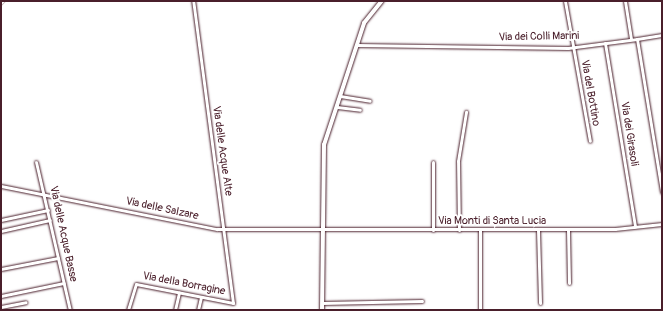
<!DOCTYPE html>
<style>
body{margin:0}
#map{position:relative;width:663px;height:311px;overflow:hidden;background:#fff;font-family:Pangolin,sans-serif}
div>[style]{position:absolute}
.stream>*{height:1px;margin:-0.5px;padding:0 0.5px;transform-origin:0.5px;border-radius:0.5px;background:#c1b3b6}
.roads{filter:drop-shadow(0 0 1px #4a1f2b) drop-shadow(0 0 1px #4a1f2b)}
.minor>*{height:3px;margin:-1.5px;padding:0 1.5px;transform-origin:1.5px;border-radius:1.5px;background:#fff}
.major>*{height:3.5px;margin:-1.75px;padding:0 1.75px;transform-origin:1.75px;border-radius:1.75px;background:#fff}
span{translate:-50% -50%;white-space:nowrap;text-align:center;line-height:1.15;-webkit-text-stroke:3.5px #fff;paint-order:stroke}
.street-label{font-size:11px;color:#4a1f2b}
.frame{position:absolute;inset:0;border:2px solid #4a1f2b;pointer-events:none}
</style>
<div id="map">
<div class="stream">
<div style="left:1px;top:5px;width:6px;rotate:-45deg"></div>
</div>
<div class="roads">
<div class="minor">
<div style="left:565px;top:1px;width:142px;rotate:79.9deg"></div>
<div style="left:625px;top:1px;width:38px;rotate:81deg"></div>
<div style="left:637px;top:39px;width:25px;rotate:-9deg"></div>
<div style="left:605px;top:43px;width:186px;rotate:80.7deg"></div>
<div style="left:357px;top:45px;width:211px;rotate:0.8deg"></div>
<div style="left:568px;top:48px;width:70px;rotate:-7.4deg"></div>
<div style="left:637px;top:39px;width:155px;rotate:80.7deg"></div>
<div style="left:340px;top:96px;width:30px;rotate:9deg"></div>
<div style="left:337px;top:107px;width:23px;rotate:7deg"></div>
<div style="left:36px;top:162px;width:152px;rotate:77.1deg"></div>
<div style="left:1px;top:186px;width:220px;rotate:11.3deg"></div>
<div style="left:217px;top:229px;width:398px"></div>
<div style="left:615px;top:229px;width:47px;rotate:-6.1deg"></div>
<div style="left:1px;top:220px;width:48px;rotate:-12deg"></div>
<div style="left:433px;top:230px;width:68px;rotate:-90deg"></div>
<div style="left:459px;top:230px;width:69px;rotate:-90.8deg"></div>
<div style="left:458px;top:161px;width:50px;rotate:-80.7deg"></div>
<div style="left:480px;top:230px;width:80px;rotate:90deg"></div>
<div style="left:538px;top:230px;width:73px;rotate:88.4deg"></div>
<div style="left:568px;top:230px;width:53px;rotate:88.9deg"></div>
<div style="left:1px;top:231px;width:50px;rotate:-12.7deg"></div>
<div style="left:1px;top:269px;width:58px;rotate:-10.9deg"></div>
<div style="left:1px;top:296px;width:64px;rotate:-11.7deg"></div>
<div style="left:322px;top:303px;width:100px;rotate:-1.1deg"></div>
<div style="left:1px;top:307px;width:25px;rotate:-11deg"></div>
<div style="left:128px;top:310px;width:27px;rotate:-73deg"></div>
<div style="left:136px;top:284px;width:99px;rotate:11.1deg"></div>
<div style="left:233px;top:303px;width:305px;rotate:-97.5deg"></div>
<div style="left:175px;top:310px;width:18px;rotate:-77deg"></div>
<div style="left:198px;top:310px;width:13px;rotate:-77deg"></div>
</div>
<div class="major">
<div style="left:322px;top:310px;width:165px;rotate:-89.3deg"></div>
<div style="left:324px;top:145px;width:128px;rotate:-71.8deg"></div>
<div style="left:364px;top:23px;width:28px;rotate:-51deg"></div>
</div>
</div>
<div class="street-label">
<span style="left:539px;top:37px;rotate:-1deg">Via dei Colli Marini</span>
<span style="left:590px;top:93px;rotate:80deg">Via del Bottino</span>
<span style="left:629px;top:134px;rotate:81deg">Via dei Girasoli</span>
<span style="left:222px;top:151px;rotate:82deg">Via delle Acque Alte</span>
<span style="left:162px;top:209px;rotate:12deg">Via delle Salzare</span>
<span style="left:492px;top:221px">Via Monti di Santa Lucia</span>
<span style="left:63px;top:234px;rotate:78deg">Via delle Acque Basse</span>
<span style="left:184px;top:284px;rotate:11deg">Via della Borragine</span>
</div>
<div class="frame"></div>
</div>
